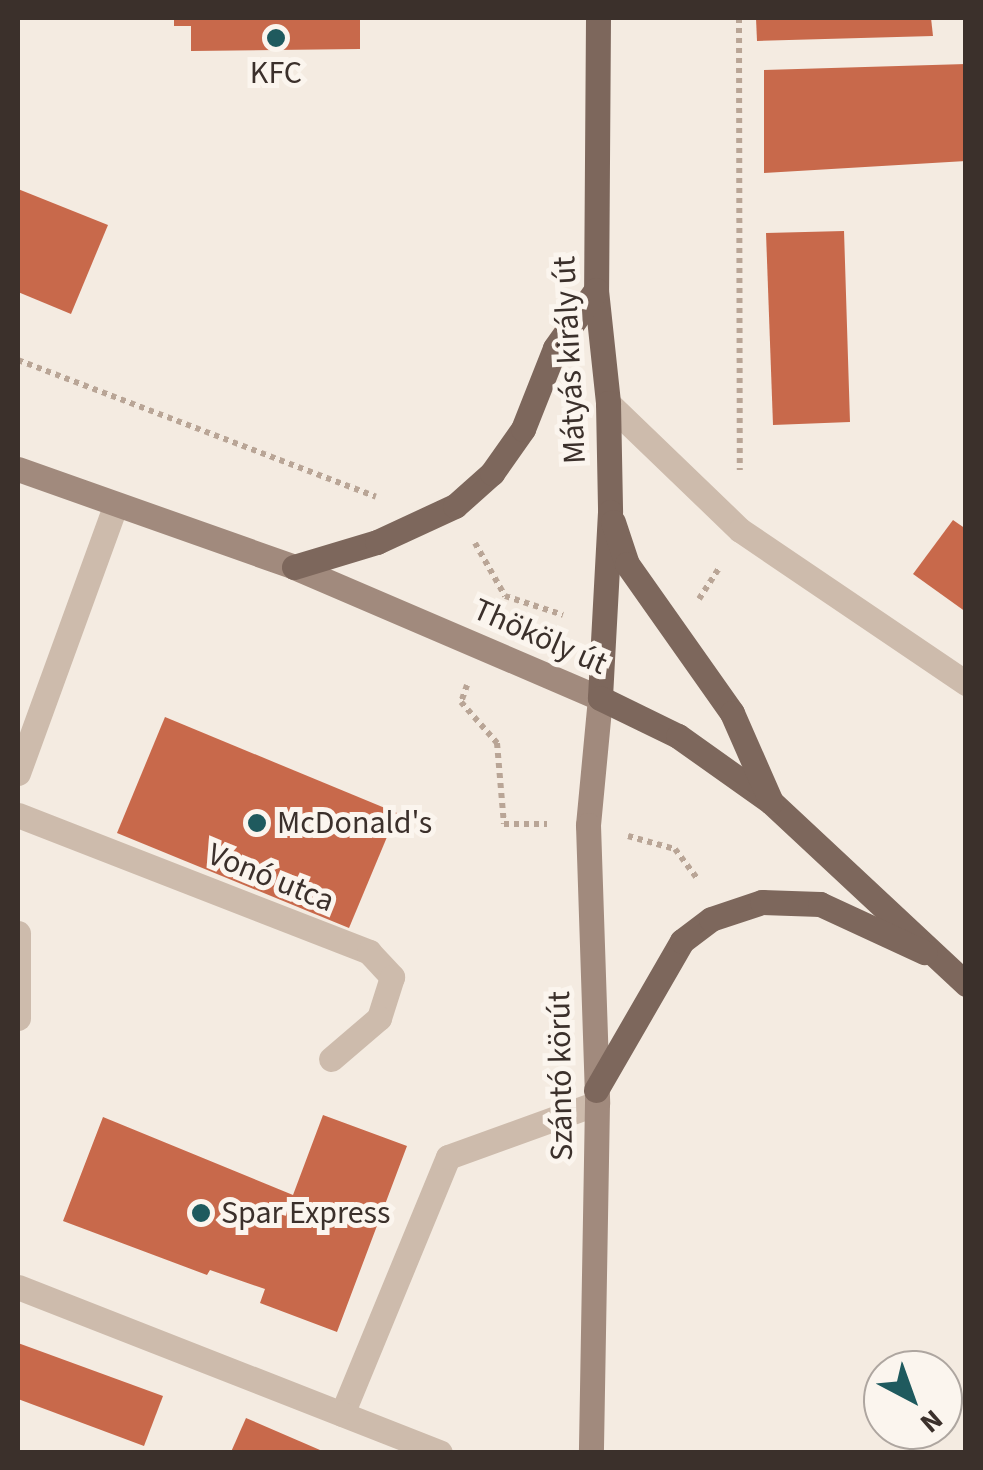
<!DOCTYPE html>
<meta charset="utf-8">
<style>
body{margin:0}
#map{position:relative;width:983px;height:1470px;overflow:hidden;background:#f4ebe1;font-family:"Source Sans 3",sans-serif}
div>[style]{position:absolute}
.building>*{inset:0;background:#c8694b}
.path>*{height:6px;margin-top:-3px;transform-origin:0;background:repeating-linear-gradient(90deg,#b9a596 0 5px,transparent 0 10px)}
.lane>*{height:25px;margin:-12.5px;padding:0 12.5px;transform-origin:12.5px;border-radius:12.5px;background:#cdbbac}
.street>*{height:25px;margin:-12.5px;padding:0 12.5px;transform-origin:12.5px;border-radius:12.5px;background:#cdbbac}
.secondary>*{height:25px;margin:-12.5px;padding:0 12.5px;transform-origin:12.5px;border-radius:12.5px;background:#a18a7d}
.primary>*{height:25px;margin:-12.5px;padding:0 12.5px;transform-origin:12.5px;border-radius:12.5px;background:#7d675c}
.dots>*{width:28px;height:28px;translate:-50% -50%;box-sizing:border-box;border:5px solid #fbf5ee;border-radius:50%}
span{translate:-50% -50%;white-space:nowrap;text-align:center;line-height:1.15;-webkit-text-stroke:10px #fbf5ee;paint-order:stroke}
.poi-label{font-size:32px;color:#3b302b}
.left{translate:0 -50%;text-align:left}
.street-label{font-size:32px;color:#3b302b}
.frame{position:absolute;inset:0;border:20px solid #3b302b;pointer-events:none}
.north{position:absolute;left:863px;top:1350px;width:100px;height:100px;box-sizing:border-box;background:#fbf5ee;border:2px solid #aea6a0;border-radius:50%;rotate:139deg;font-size:28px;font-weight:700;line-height:40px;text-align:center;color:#3b302b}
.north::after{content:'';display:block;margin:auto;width:35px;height:45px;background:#1f5a5e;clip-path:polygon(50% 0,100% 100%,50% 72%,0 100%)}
</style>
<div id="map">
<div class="building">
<div style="clip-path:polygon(174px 18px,360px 18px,360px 49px,191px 51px,191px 26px,174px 26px)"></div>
<div style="clip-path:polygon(756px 18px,931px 18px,933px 36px,757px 41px)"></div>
<div style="clip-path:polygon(966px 64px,966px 161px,764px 173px,764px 70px)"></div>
<div style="clip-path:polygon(18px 189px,108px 225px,71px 314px,18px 292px)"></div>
<div style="clip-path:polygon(844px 231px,850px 422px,773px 425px,766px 233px)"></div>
<div style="clip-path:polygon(953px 520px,966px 529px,966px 612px,913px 574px)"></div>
<div style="clip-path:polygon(165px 717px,397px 813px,349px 928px,117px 833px)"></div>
<div style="clip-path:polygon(323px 1115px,407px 1146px,337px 1332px,260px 1303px,265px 1289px,210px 1270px,207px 1275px,63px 1221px,103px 1117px,293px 1195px)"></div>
<div style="clip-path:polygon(18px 1343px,163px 1396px,144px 1446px,18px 1399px)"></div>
<div style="clip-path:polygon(246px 1418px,320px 1450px,319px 1452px,231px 1452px)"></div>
</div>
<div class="path">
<div style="left:739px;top:18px;width:452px;rotate:89.9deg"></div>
<div style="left:18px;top:360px;width:383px;rotate:20.9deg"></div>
<div style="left:475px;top:543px;width:61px;rotate:60.5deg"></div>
<div style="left:505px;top:596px;width:61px;rotate:18.1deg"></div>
<div style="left:699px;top:599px;width:38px;rotate:-57deg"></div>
<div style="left:467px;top:685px;width:18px;rotate:109deg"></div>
<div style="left:461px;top:702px;width:55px;rotate:48.7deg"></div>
<div style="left:497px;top:743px;width:81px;rotate:85.1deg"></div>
<div style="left:504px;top:824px;width:43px"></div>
<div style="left:628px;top:836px;width:49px;rotate:15.5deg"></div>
<div style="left:675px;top:849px;width:38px;rotate:53deg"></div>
</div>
<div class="lane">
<div style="left:18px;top:815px;width:377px;rotate:21.3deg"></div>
<div style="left:369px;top:952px;width:34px;rotate:47deg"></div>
<div style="left:392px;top:977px;width:43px;rotate:107.6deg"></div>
<div style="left:379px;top:1018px;width:63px;rotate:139.5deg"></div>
<div style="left:342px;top:1414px;width:278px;rotate:-67.6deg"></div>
<div style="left:448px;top:1157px;width:158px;rotate:-19.9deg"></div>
</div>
<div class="street">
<div style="left:608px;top:403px;width:183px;rotate:43.9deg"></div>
<div style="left:740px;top:530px;width:273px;rotate:34.1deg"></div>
<div style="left:18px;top:773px;width:283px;rotate:-70deg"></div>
<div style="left:18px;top:933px;width:85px;rotate:90deg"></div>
<div style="left:18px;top:1287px;width:453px;rotate:21.4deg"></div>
</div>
<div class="secondary">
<div style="left:18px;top:469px;width:293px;rotate:19.5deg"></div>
<div style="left:294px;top:567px;width:333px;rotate:23.2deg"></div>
<div style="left:600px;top:698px;width:128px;rotate:95.4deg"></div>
<div style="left:588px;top:825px;width:278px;rotate:88.1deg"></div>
<div style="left:597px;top:1103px;width:349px;rotate:91deg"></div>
</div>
<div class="primary">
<div style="left:598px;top:18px;width:272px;rotate:90.4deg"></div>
<div style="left:596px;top:290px;width:114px;rotate:83.9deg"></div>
<div style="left:608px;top:403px;width:109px;rotate:88.9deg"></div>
<div style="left:610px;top:512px;width:186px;rotate:93.1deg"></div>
<div style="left:600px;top:698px;width:87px;rotate:26deg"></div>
<div style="left:678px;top:736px;width:114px;rotate:35.4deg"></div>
<div style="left:771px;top:802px;width:267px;rotate:43deg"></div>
<div style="left:613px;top:522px;width:44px;rotate:71.6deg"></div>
<div style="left:627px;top:564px;width:182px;rotate:54.8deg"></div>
<div style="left:732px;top:713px;width:97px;rotate:66.3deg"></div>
<div style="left:294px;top:567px;width:87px;rotate:-16.8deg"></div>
<div style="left:377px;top:542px;width:86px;rotate:-24.8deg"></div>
<div style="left:455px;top:506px;width:50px;rotate:-41.7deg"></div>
<div style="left:492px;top:473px;width:54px;rotate:-54.8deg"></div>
<div style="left:523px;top:429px;width:87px;rotate:-68.4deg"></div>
<div style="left:555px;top:348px;width:71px;rotate:-54.7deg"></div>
<div style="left:596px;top:1090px;width:172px;rotate:-60deg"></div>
<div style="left:682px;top:941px;width:36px;rotate:-37deg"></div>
<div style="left:711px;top:919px;width:54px;rotate:-18.4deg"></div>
<div style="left:762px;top:902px;width:58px;rotate:2deg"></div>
<div style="left:820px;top:904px;width:115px;rotate:24.8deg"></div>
</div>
<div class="dots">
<div style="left:276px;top:38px;background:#1f5a5e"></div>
<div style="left:257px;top:823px;background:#1f5a5e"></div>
<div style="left:201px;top:1213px;background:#1f5a5e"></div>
</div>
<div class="poi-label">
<span style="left:276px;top:73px">KFC</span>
<span class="left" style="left:277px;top:823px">McDonald's</span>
<span class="left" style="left:221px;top:1213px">Spar Express</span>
</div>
<div class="street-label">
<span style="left:570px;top:360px;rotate:-93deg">Mátyás király út</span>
<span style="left:540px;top:637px;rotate:24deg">Thököly út</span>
<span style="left:271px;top:878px;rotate:22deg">Vonó utca</span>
<span style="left:561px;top:1076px;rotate:-91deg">Szántó körút</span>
</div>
<div class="frame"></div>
<div class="north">N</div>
</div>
